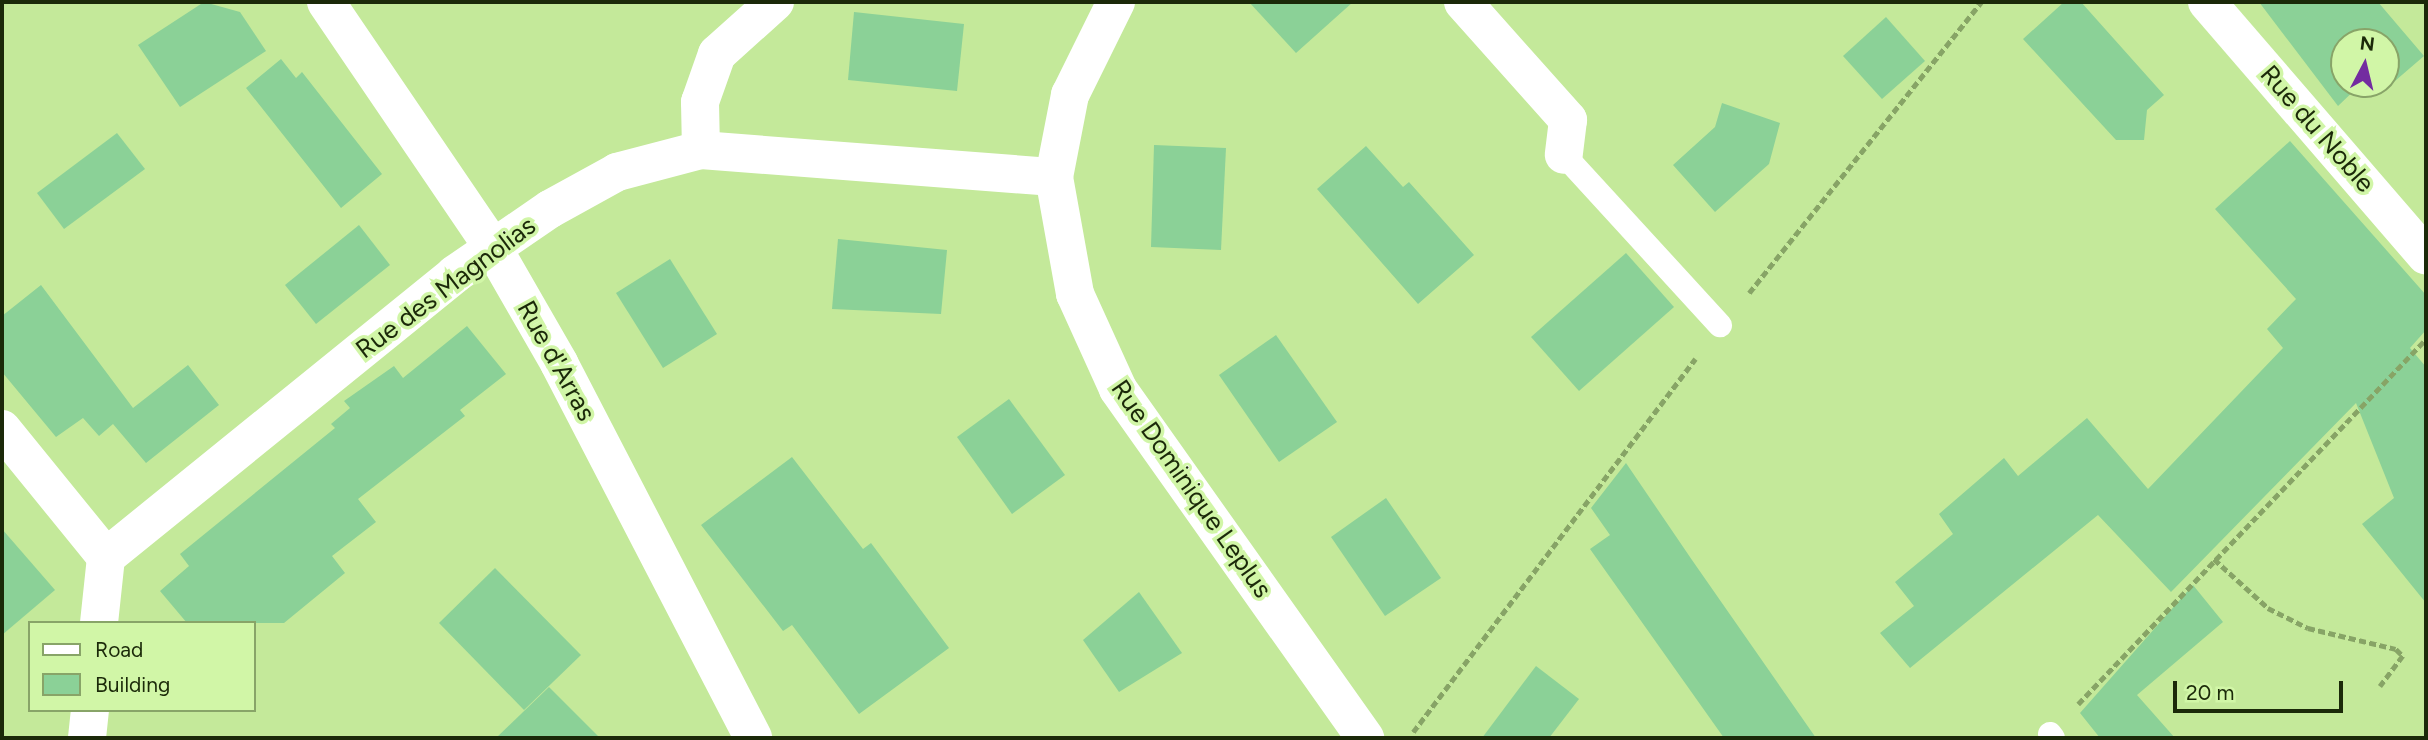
<!DOCTYPE html>
<style>
body{margin:0}
#map{position:relative;width:2428px;height:740px;overflow:hidden;background:#c4e99a;font-family:Figtree,sans-serif}
div>[style]{position:absolute}
.building>*{inset:0;background:#8bd197}
.path>*{height:4.5px;margin-top:-2.25px;transform-origin:0;background:repeating-linear-gradient(90deg,#87a466 0 7px,transparent 0 10.5px)}
.service>*{height:24px;margin:-12px;padding:0 12px;transform-origin:12px;border-radius:12px;background:#fff}
.minor>*{height:38px;margin:-19px;padding:0 19px;transform-origin:19px;border-radius:19px;background:#fff}
span{translate:-50% -50%;white-space:nowrap;text-align:center;line-height:1.15;-webkit-text-stroke:7px #d1f6a7;paint-order:stroke}
.street-label{font-size:26px;color:#1b2909}
.frame{position:absolute;inset:0;border:4px solid #1b2909;pointer-events:none}
.legend{position:absolute;left:28px;top:621px;width:228px;height:91px;box-sizing:border-box;background:#d1f6a7;border:2px solid #88a468;margin:0;padding:9px 12px;list-style:none;font-size:21px;color:#1b2909}
.legend li{display:flex;align-items:center;gap:14px;height:35px}
.legend b{width:35px;border:2px solid #88a468}
.north{position:absolute;left:2330px;top:28px;width:70px;height:70px;box-sizing:border-box;background:#d1f6a7;border:2px solid #88a468;border-radius:50%;rotate:7deg;font-size:19px;font-weight:700;line-height:28px;text-align:center;color:#1b2909}
.north::after{content:'';display:block;margin:auto;width:24px;height:32px;background:#732ca0;clip-path:polygon(50% 0,100% 100%,50% 72%,0 100%)}
.scale{position:absolute;left:2173px;top:681px;width:170px;height:32px;box-sizing:border-box;border:4px solid #1b2909;border-top:0;padding-left:9px;font-size:21px;line-height:24px;white-space:nowrap;color:#1b2909;-webkit-text-stroke:5px #d1f6a7;paint-order:stroke}
</style>
<div id="map">
<div class="building">
<div style="clip-path:polygon(204px 2px,240px 12px,266px 51px,180px 107px,138px 45px)"></div>
<div style="clip-path:polygon(1249px 2px,1353px 2px,1296px 53px)"></div>
<div style="clip-path:polygon(2064px 2px,2081px 2px,2164px 95px,2147px 110px,2144px 140px,2116px 140px,2023px 39px)"></div>
<div style="clip-path:polygon(2259px 2px,2378px 2px,2424px 56px,2388px 87px,2386px 42px,2344px 42px,2344px 84px,2361px 84px,2338px 106px)"></div>
<div style="clip-path:polygon(854px 12px,964px 24px,957px 91px,848px 80px)"></div>
<div style="clip-path:polygon(1886px 17px,1925px 61px,1882px 99px,1843px 56px)"></div>
<div style="clip-path:polygon(281px 59px,296px 78px,302px 72px,382px 174px,341px 208px,246px 88px)"></div>
<div style="clip-path:polygon(1722px 103px,1780px 123px,1769px 164px,1715px 212px,1673px 165px,1715px 127px)"></div>
<div style="clip-path:polygon(117px 133px,145px 169px,64px 229px,37px 193px)"></div>
<div style="clip-path:polygon(2290px 141px,2426px 295px,2426px 330px,2410px 348px,2426px 367px,2426px 603px,2362px 524px,2394px 498px,2356px 403px,2171px 592px,2098px 515px,1910px 668px,1880px 633px,1914px 606px,1895px 582px,1953px 534px,1939px 514px,2004px 458px,2018px 476px,2087px 418px,2148px 489px,2283px 348px,2267px 329px,2296px 299px,2215px 209px)"></div>
<div style="clip-path:polygon(1154px 145px,1226px 148px,1221px 250px,1151px 247px)"></div>
<div style="clip-path:polygon(1366px 146px,1403px 187px,1409px 182px,1474px 255px,1418px 304px,1317px 189px)"></div>
<div style="clip-path:polygon(359px 225px,390px 265px,316px 324px,285px 285px)"></div>
<div style="clip-path:polygon(838px 239px,947px 250px,941px 314px,832px 309px)"></div>
<div style="clip-path:polygon(1626px 253px,1674px 307px,1579px 391px,1531px 337px)"></div>
<div style="clip-path:polygon(670px 259px,717px 334px,663px 368px,616px 293px)"></div>
<div style="clip-path:polygon(41px 285px,133px 408px,188px 365px,219px 405px,146px 463px,113px 424px,99px 436px,83px 418px,56px 437px,2px 372px,2px 316px)"></div>
<div style="clip-path:polygon(467px 326px,506px 374px,460px 410px,465px 416px,358px 499px,376px 522px,332px 556px,345px 573px,284px 623px,187px 623px,160px 591px,189px 566px,180px 554px,335px 428px,331px 424px,350px 408px,344px 401px,394px 366px,403px 378px)"></div>
<div style="clip-path:polygon(1276px 335px,1337px 422px,1279px 462px,1219px 375px)"></div>
<div style="clip-path:polygon(1009px 399px,1065px 475px,1012px 514px,957px 437px)"></div>
<div style="clip-path:polygon(792px 457px,863px 549px,871px 543px,949px 648px,859px 714px,792px 625px,783px 631px,701px 525px)"></div>
<div style="clip-path:polygon(1626px 463px,1692px 560px,1816px 738px,1724px 738px,1590px 549px,1610px 535px,1591px 508px)"></div>
<div style="clip-path:polygon(1386px 498px,1441px 578px,1385px 616px,1331px 537px)"></div>
<div style="clip-path:polygon(2px 529px,55px 590px,2px 635px)"></div>
<div style="clip-path:polygon(495px 568px,581px 655px,524px 710px,439px 623px)"></div>
<div style="clip-path:polygon(2193px 585px,2223px 622px,2137px 695px,2175px 738px,2100px 738px,2080px 713px)"></div>
<div style="clip-path:polygon(1139px 592px,1182px 653px,1119px 692px,1083px 640px)"></div>
<div style="clip-path:polygon(1536px 666px,1579px 699px,1549px 738px,1482px 738px)"></div>
<div style="clip-path:polygon(549px 687px,600px 738px,496px 738px)"></div>
</div>
<div class="path">
<div style="left:1749px;top:293px;width:372px;rotate:-51.4deg"></div>
<div style="left:2214px;top:559px;width:73px;rotate:42.2deg"></div>
<div style="left:2268px;top:608px;width:45px;rotate:26.6deg"></div>
<div style="left:2308px;top:628px;width:90px;rotate:13.4deg"></div>
<div style="left:2396px;top:649px;width:10px;rotate:45deg"></div>
<div style="left:2403px;top:656px;width:38px;rotate:127deg"></div>
<div style="left:2078px;top:704px;width:504px;rotate:-46.37deg"></div>
<div style="left:1413px;top:732px;width:468px;rotate:-52.9deg"></div>
</div>
<div class="service">
<div style="left:1564px;top:155px;width:231px;rotate:47.5deg"></div>
<div style="left:2050px;top:734px;width:5px;rotate:53deg"></div>
</div>
<div class="minor">
<div style="left:326px;top:2px;width:297px;rotate:55.8deg"></div>
<div style="left:493px;top:248px;width:133px;rotate:60.1deg"></div>
<div style="left:559px;top:363px;width:422px;rotate:62.6deg"></div>
<div style="left:1463px;top:2px;width:158px;rotate:48.3deg"></div>
<div style="left:1568px;top:120px;width:35px;rotate:97deg"></div>
<div style="left:2207px;top:2px;width:335px;rotate:49.2deg"></div>
<div style="left:701px;top:150px;width:48px;rotate:-91.2deg"></div>
<div style="left:700px;top:102px;width:51px;rotate:-70.5deg"></div>
<div style="left:717px;top:54px;width:78px;rotate:-41.9deg"></div>
<div style="left:1054px;top:177px;width:119px;rotate:79.8deg"></div>
<div style="left:1075px;top:294px;width:104px;rotate:65.6deg"></div>
<div style="left:1118px;top:389px;width:428px;rotate:54.7deg"></div>
<div style="left:2px;top:429px;width:165px;rotate:50.9deg"></div>
<div style="left:99px;top:623px;width:66px;rotate:-83.9deg"></div>
<div style="left:106px;top:557px;width:449px;rotate:-39deg"></div>
<div style="left:455px;top:274px;width:115px;rotate:-34.4deg"></div>
<div style="left:550px;top:209px;width:77px;rotate:-28.9deg"></div>
<div style="left:617px;top:172px;width:87px;rotate:-14.7deg"></div>
<div style="left:701px;top:150px;width:354px;rotate:4.4deg"></div>
<div style="left:1054px;top:177px;width:84px;rotate:-79deg"></div>
<div style="left:1070px;top:95px;width:104px;rotate:-63.7deg"></div>
<div style="left:87px;top:738px;width:28px;rotate:-84deg"></div>
</div>
<div class="street-label">
<span style="left:2317px;top:129px;rotate:49deg">Rue du Noble</span>
<span style="left:446px;top:288px;rotate:-37deg">Rue des Magnolias</span>
<span style="left:556px;top:361px;rotate:61deg">Rue d'Arras</span>
<span style="left:1191px;top:489px;rotate:55deg">Rue Dominique Leplus</span>
</div>
<div class="frame"></div>
<ul class="legend">
<li><b style="height:9px;background:#fff"></b>Road</li>
<li><b style="height:19px;background:#8bd197"></b>Building</li>
</ul>
<div class="north">N</div>
<div class="scale">20 m</div>
</div>
